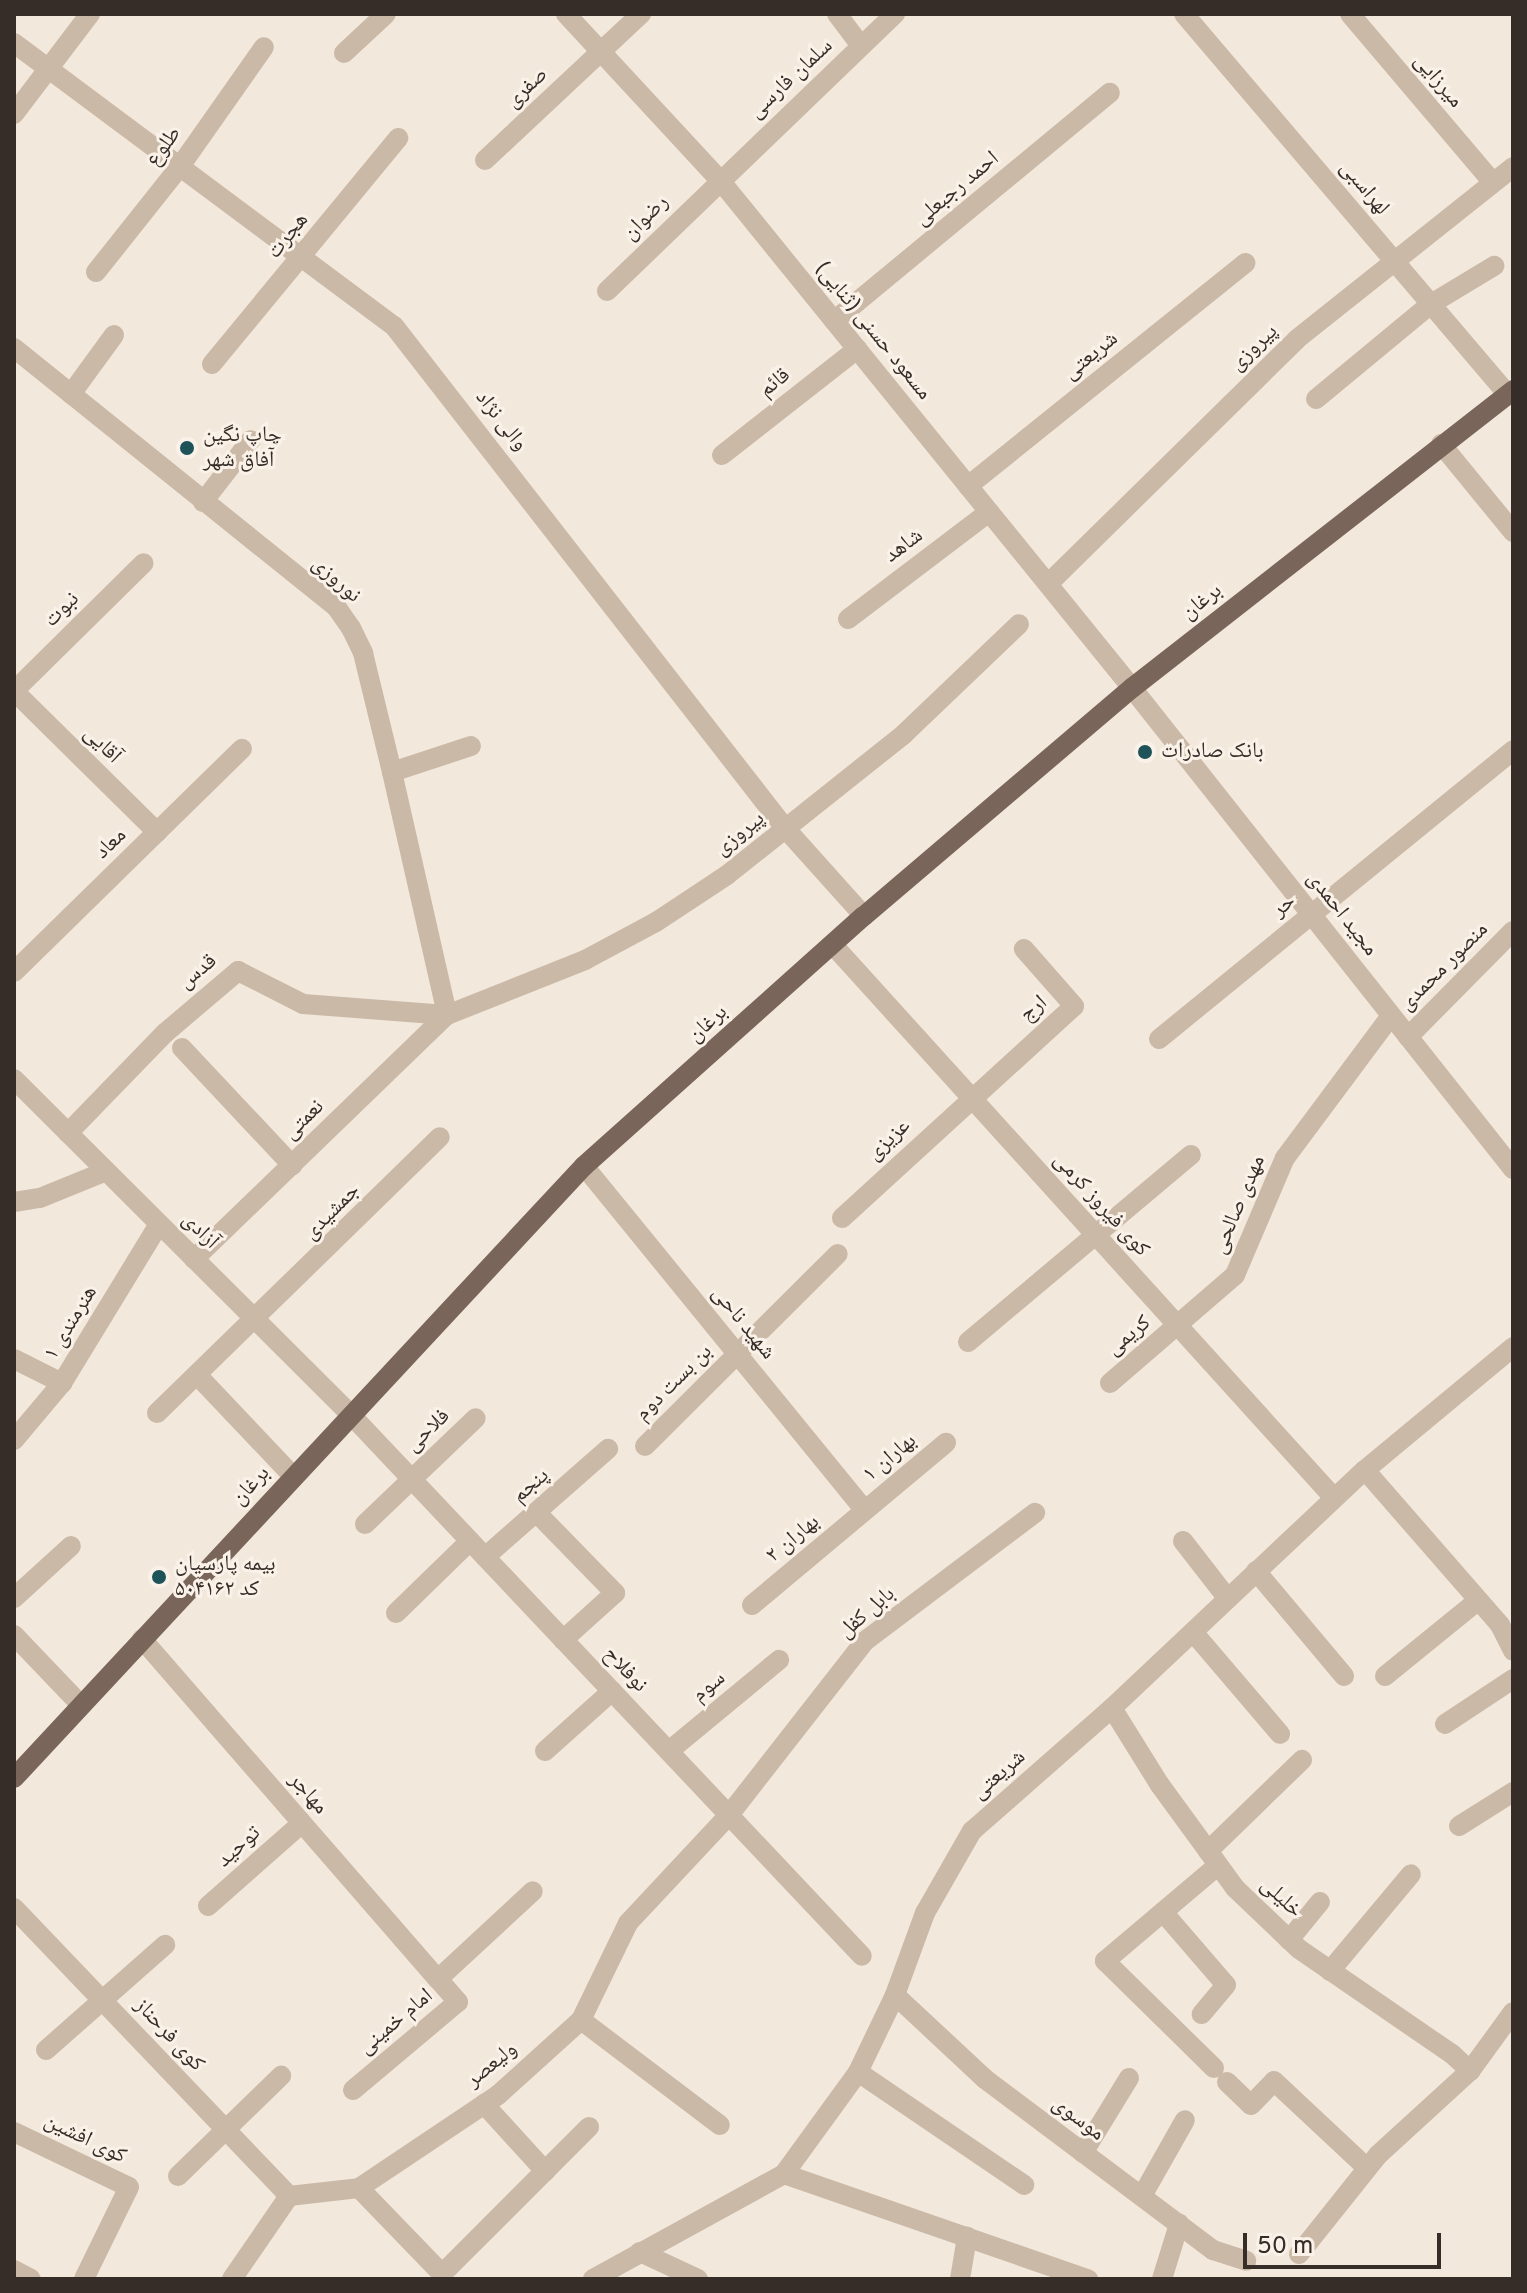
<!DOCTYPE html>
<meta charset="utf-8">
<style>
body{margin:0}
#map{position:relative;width:1527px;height:2293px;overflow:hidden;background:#f2e8dc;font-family:Overpass,"Noto Naskh Arabic",sans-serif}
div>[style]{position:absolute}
.minor>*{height:20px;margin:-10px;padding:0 10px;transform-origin:10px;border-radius:10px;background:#cbb9a7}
.major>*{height:20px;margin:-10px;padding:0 10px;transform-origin:10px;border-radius:10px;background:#796559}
.dots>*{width:22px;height:22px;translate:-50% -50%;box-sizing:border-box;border:4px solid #faf2e8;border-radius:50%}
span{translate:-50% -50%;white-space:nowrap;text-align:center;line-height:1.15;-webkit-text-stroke:6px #faf2e8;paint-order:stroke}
.street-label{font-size:22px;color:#372d28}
.poi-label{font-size:22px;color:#372d28}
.left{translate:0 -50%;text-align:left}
.frame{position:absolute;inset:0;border:16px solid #372d28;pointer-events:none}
.scale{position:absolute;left:1243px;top:2233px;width:198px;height:36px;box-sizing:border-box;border:4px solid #372d28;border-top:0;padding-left:10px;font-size:24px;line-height:28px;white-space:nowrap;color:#372d28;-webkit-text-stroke:6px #faf2e8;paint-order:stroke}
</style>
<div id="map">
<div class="minor">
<div style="left:566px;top:14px;width:225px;rotate:47.2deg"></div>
<div style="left:719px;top:179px;width:655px;rotate:50.94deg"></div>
<div style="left:1132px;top:688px;width:614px;rotate:51.62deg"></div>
<div style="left:837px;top:14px;width:40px;rotate:53deg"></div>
<div style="left:1184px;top:14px;width:498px;rotate:49.6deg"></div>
<div style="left:1350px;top:14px;width:218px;rotate:49.7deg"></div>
<div style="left:14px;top:43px;width:474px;rotate:36.7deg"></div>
<div style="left:394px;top:326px;width:636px;rotate:52.09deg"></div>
<div style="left:785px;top:828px;width:118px;rotate:48.1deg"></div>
<div style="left:344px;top:53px;width:57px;rotate:-42.9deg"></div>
<div style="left:14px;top:114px;width:126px;rotate:-52.8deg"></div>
<div style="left:485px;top:160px;width:214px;rotate:-43.1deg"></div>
<div style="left:96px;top:272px;width:137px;rotate:-51.5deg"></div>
<div style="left:181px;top:165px;width:144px;rotate:-54.9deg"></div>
<div style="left:607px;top:291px;width:400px;rotate:-43.9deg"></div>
<div style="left:834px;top:321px;width:358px;rotate:-39.6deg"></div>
<div style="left:14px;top:348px;width:415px;rotate:38.8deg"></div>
<div style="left:337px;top:608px;width:24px;rotate:55deg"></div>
<div style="left:351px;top:628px;width:28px;rotate:64deg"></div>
<div style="left:363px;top:653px;width:122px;rotate:76.3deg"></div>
<div style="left:392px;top:772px;width:249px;rotate:77.2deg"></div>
<div style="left:212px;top:364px;width:293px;rotate:-50.5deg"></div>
<div style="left:71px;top:394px;width:73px;rotate:-53.9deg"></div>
<div style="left:1316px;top:399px;width:149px;rotate:-39.6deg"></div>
<div style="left:1431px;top:304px;width:74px;rotate:-31.1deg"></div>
<div style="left:1441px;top:444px;width:114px;rotate:50.7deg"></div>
<div style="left:722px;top:455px;width:172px;rotate:-38.1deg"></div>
<div style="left:968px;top:486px;width:356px;rotate:-38.8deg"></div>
<div style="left:203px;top:502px;width:78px;rotate:-52.3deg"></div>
<div style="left:1048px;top:584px;width:349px;rotate:-44.5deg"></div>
<div style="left:1297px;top:339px;width:276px;rotate:-38.5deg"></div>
<div style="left:848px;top:619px;width:177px;rotate:-37.2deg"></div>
<div style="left:14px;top:691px;width:201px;rotate:44.6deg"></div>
<div style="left:14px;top:691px;width:182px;rotate:-44.6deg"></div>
<div style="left:392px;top:772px;width:83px;rotate:-18.2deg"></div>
<div style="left:833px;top:945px;width:746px;rotate:47.82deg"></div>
<div style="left:14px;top:972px;width:319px;rotate:-44.4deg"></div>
<div style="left:1408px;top:1037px;width:149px;rotate:-45.3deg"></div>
<div style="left:1159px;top:1039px;width:457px;rotate:-39.2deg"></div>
<div style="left:182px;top:1048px;width:161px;rotate:46.8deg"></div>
<div style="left:14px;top:1079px;width:479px;rotate:44.9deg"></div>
<div style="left:353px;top:1417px;width:741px;rotate:46.64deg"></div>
<div style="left:68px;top:1133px;width:139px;rotate:-45.9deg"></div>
<div style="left:165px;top:1033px;width:96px;rotate:-40.3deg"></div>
<div style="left:238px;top:971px;width:73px;rotate:26.9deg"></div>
<div style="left:303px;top:1004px;width:144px;rotate:4.4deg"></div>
<div style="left:584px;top:1166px;width:444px;rotate:50.8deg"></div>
<div style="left:14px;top:1202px;width:26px;rotate:-9deg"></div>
<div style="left:40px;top:1198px;width:71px;rotate:-22.2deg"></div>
<div style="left:842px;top:1218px;width:314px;rotate:-42.4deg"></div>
<div style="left:1074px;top:1006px;width:76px;rotate:-131.3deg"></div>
<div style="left:194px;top:1259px;width:351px;rotate:-44deg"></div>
<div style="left:447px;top:1015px;width:149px;rotate:-21.7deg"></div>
<div style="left:585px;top:960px;width:81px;rotate:-28.2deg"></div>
<div style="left:656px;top:922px;width:85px;rotate:-33.5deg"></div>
<div style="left:727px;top:875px;width:226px;rotate:-38.5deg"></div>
<div style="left:904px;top:734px;width:159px;rotate:-43.7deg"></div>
<div style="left:968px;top:1342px;width:291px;rotate:-40deg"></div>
<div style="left:14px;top:1359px;width:54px;rotate:26.6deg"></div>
<div style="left:198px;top:1376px;width:138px;rotate:46.5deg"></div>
<div style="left:1110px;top:1383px;width:165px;rotate:-40.8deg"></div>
<div style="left:1235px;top:1275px;width:127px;rotate:-66.9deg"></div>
<div style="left:1285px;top:1158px;width:177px;rotate:-53.3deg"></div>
<div style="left:157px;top:1413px;width:395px;rotate:-44.3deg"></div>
<div style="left:14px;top:1440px;width:75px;rotate:-49.9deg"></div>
<div style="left:62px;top:1383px;width:186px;rotate:-58.6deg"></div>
<div style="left:645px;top:1446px;width:272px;rotate:-44.9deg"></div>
<div style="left:1365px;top:1470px;width:206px;rotate:48.9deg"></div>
<div style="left:1500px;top:1625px;width:29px;rotate:63deg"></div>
<div style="left:537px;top:1513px;width:112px;rotate:45.7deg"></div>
<div style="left:615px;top:1593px;width:70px;rotate:137.9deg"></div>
<div style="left:365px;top:1524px;width:153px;rotate:-43.7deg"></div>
<div style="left:1183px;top:1541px;width:73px;rotate:52.2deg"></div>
<div style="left:485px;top:1557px;width:164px;rotate:-41.3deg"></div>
<div style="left:1256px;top:1571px;width:137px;rotate:50deg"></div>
<div style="left:14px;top:1598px;width:77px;rotate:-42.4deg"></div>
<div style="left:752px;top:1605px;width:253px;rotate:-39.9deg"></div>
<div style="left:396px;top:1613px;width:103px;rotate:-44.2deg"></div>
<div style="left:1193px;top:1632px;width:134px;rotate:49.5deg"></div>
<div style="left:14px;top:1635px;width:97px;rotate:46.3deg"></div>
<div style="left:142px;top:1639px;width:451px;rotate:49deg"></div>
<div style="left:1385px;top:1676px;width:117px;rotate:-39.1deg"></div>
<div style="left:1112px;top:1708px;width:91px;rotate:58.1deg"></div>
<div style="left:1160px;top:1785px;width:127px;rotate:53.9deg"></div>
<div style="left:1235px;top:1888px;width:88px;rotate:43.6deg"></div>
<div style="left:1299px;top:1949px;width:186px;rotate:34.5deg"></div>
<div style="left:1452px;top:2054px;width:25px;rotate:43deg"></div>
<div style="left:1445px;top:1724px;width:82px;rotate:-33.5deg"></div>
<div style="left:545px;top:1751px;width:90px;rotate:-41.8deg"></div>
<div style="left:669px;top:1751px;width:143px;rotate:-39.6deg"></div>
<div style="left:1459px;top:1826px;width:64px;rotate:-32.2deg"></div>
<div style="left:1208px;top:1851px;width:131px;rotate:-44.1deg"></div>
<div style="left:208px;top:1906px;width:125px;rotate:-41.4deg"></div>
<div style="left:14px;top:1908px;width:398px;rotate:46.3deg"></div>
<div style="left:1163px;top:1912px;width:96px;rotate:49.2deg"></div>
<div style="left:1226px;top:1985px;width:38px;rotate:130deg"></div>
<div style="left:1289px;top:1940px;width:49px;rotate:-50.8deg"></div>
<div style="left:1330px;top:1971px;width:126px;rotate:-50.1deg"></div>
<div style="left:895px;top:1995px;width:123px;rotate:43deg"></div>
<div style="left:985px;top:2079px;width:285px;rotate:36.9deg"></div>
<div style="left:1213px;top:2250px;width:35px;rotate:18deg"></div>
<div style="left:581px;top:2020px;width:174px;rotate:37.1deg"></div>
<div style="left:46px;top:2050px;width:159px;rotate:-41.4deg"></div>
<div style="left:1214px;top:2068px;width:153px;rotate:-135.5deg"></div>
<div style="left:1105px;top:1961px;width:148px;rotate:-40.3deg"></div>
<div style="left:858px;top:2072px;width:201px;rotate:34.2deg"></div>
<div style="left:1227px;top:2082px;width:33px;rotate:44deg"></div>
<div style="left:1251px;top:2105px;width:33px;rotate:-46deg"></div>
<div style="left:1274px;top:2081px;width:127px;rotate:43.1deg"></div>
<div style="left:353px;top:2090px;width:137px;rotate:-40deg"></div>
<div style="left:458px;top:2002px;width:30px;rotate:-131deg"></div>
<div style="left:438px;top:1979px;width:129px;rotate:-42.8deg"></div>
<div style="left:484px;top:2104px;width:91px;rotate:47.7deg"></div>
<div style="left:14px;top:2132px;width:127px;rotate:25.6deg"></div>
<div style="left:129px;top:2187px;width:102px;rotate:116.1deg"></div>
<div style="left:1083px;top:2153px;width:88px;rotate:-58.5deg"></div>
<div style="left:784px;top:2174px;width:322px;rotate:19.1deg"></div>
<div style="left:178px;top:2176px;width:144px;rotate:-44.2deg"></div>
<div style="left:359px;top:2188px;width:120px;rotate:46deg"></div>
<div style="left:442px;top:2274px;width:208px;rotate:-45deg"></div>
<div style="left:1142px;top:2196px;width:87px;rotate:-60.5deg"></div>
<div style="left:640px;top:2252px;width:64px;rotate:25deg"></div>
<div style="left:1299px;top:2254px;width:127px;rotate:-51.4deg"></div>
<div style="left:1378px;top:2155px;width:125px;rotate:-42.4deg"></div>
<div style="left:1470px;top:2071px;width:73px;rotate:-53.9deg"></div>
<div style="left:14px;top:2270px;width:19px;rotate:28deg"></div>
<div style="left:232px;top:2279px;width:101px;rotate:-55.5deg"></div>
<div style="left:289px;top:2196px;width:70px;rotate:-6.5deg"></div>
<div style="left:359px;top:2188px;width:167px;rotate:-33.8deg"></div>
<div style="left:498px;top:2095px;width:112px;rotate:-42.1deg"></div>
<div style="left:581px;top:2020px;width:108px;rotate:-64.1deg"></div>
<div style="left:628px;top:1923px;width:148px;rotate:-46.9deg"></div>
<div style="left:729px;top:1815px;width:221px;rotate:-52deg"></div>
<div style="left:865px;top:1641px;width:213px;rotate:-37deg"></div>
<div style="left:593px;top:2279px;width:218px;rotate:-28.8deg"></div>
<div style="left:784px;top:2174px;width:126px;rotate:-54deg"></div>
<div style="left:858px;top:2072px;width:85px;rotate:-64.3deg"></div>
<div style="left:895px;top:1995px;width:87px;rotate:-69.9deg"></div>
<div style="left:925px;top:1913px;width:95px;rotate:-60.2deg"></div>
<div style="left:972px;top:1831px;width:186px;rotate:-41.3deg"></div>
<div style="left:1112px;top:1708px;width:347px;rotate:-43.3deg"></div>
<div style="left:1365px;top:1470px;width:192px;rotate:-39.7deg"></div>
<div style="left:960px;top:2279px;width:43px;rotate:-80.5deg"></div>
<div style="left:1162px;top:2279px;width:58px;rotate:-72.8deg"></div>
</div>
<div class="major">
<div style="left:14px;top:1778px;width:836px;rotate:-47.04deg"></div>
<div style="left:584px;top:1166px;width:375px;rotate:-41.8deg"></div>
<div style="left:864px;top:916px;width:352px;rotate:-40.4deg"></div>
<div style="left:1132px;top:688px;width:484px;rotate:-38deg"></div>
</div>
<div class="dots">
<div style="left:187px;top:448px;background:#1d5359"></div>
<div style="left:1145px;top:752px;background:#1d5359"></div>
<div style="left:159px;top:1577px;background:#1d5359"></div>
</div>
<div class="street-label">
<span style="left:791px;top:79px;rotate:-43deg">سلمان فارسی</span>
<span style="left:1438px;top:81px;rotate:50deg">میرزایی</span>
<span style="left:527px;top:88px;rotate:-43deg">صفری</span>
<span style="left:164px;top:147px;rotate:-53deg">طلوع</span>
<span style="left:1364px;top:188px;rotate:50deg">لهراسبی</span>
<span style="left:957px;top:189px;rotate:-40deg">احمد رجبعلی</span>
<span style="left:646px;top:218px;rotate:-45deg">رضوان</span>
<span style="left:288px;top:236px;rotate:-51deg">هجرت</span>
<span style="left:873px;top:331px;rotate:51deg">مسعود حسنی (ثنایی)</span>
<span style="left:1254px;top:348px;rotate:-44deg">پیروزی</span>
<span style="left:1091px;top:356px;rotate:-39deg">شریعتی</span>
<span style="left:775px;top:383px;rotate:-38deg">قائم</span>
<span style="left:501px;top:421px;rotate:52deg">والی نژاد</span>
<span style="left:904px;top:546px;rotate:-37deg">شاهد</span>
<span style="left:336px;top:580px;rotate:42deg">نوروزی</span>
<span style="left:1202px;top:602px;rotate:-38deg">برغان</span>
<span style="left:62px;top:610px;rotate:-45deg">نبوت</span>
<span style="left:102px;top:745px;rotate:45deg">آقایی</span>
<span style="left:740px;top:834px;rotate:-39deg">پیروزی</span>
<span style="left:111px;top:844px;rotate:-44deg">معاد</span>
<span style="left:1284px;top:906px;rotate:-39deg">حر</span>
<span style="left:1342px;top:914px;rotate:52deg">مجید احمدی</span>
<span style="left:1444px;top:967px;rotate:-45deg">منصور محمدی</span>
<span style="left:198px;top:972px;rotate:-39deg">قدس</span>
<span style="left:1034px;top:1009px;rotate:-41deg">ارج</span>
<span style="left:708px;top:1024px;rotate:-42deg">برغان</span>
<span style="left:304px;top:1120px;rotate:-44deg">نعمتی</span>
<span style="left:889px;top:1140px;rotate:-43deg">عزیزی</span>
<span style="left:1101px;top:1205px;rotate:48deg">کوی فیروز کرمی</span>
<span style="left:1239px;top:1205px;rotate:-67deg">مهدی صالحی</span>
<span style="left:332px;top:1212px;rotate:-45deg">جمشیدی</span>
<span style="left:200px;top:1231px;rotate:45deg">آزادی</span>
<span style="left:71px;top:1323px;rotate:-59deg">هنرمندی ۱</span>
<span style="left:743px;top:1323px;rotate:51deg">شهید ناحی</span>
<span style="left:1129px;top:1336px;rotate:-39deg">کریمی</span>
<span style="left:674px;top:1383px;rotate:-45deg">بن بست دوم</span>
<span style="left:428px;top:1431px;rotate:-43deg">فلاحی</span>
<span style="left:890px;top:1458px;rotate:-40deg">بهاران ۱</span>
<span style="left:251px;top:1486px;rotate:-47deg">برغان</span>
<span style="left:531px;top:1486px;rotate:-41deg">پنجم</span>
<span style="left:793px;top:1539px;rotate:-40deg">بهاران ۲</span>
<span style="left:867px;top:1613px;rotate:-41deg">بابل کفل</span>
<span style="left:625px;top:1670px;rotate:47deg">نوفلاح</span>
<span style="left:709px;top:1687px;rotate:-40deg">سوم</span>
<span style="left:999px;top:1775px;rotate:-41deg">شریعتی</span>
<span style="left:308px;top:1794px;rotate:49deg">مهاجر</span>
<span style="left:239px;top:1847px;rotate:-42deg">توحید</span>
<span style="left:1281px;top:1898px;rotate:43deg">خلیلی</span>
<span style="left:396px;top:2022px;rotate:-40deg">امام خمینی</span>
<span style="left:169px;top:2035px;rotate:47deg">کوی فرحناز</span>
<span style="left:492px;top:2065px;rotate:-39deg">ولیعصر</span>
<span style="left:1078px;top:2119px;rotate:37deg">موسوی</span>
<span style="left:85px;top:2139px;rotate:26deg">کوی افشین</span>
</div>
<div class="poi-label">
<span class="left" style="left:203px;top:448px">چاپ نگین<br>آفاق شهر</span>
<span class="left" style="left:1161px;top:752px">بانک صادرات</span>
<span class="left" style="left:175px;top:1577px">بیمه پارسیان<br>کد ۵۰۴۱۶۲</span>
</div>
<div class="frame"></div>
<div class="scale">50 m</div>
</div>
